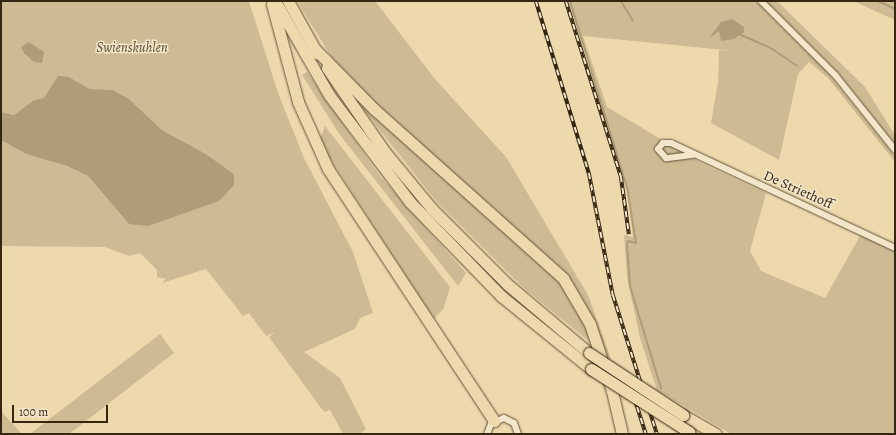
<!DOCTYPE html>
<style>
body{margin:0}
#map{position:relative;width:896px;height:435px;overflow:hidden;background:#eed9ad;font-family:Alegreya,serif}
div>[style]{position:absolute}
.green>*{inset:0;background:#cfbb93}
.water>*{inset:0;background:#af9c78}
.stream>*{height:2px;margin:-1px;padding:0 1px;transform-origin:1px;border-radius:1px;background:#af9c78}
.roads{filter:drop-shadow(0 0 1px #635339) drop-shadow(0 0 1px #635339)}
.street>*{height:6px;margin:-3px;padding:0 3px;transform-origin:3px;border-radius:3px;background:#f4e6ca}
.highway>*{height:11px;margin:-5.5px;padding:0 5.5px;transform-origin:5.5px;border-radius:5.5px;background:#eed9ad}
.rail>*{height:3.5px;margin-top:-1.75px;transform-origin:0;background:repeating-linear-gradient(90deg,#f4e6ca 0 6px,#352612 0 12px);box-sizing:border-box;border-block:1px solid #352612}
.bridges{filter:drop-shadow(0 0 1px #352612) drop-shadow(0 0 1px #352612)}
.highway-bridge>*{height:11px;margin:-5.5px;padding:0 5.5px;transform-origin:5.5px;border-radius:5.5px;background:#eed9ad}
span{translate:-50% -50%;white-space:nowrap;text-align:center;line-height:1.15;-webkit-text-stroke:3px #f4e6ca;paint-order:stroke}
.park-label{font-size:14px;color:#5c4b32;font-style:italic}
.street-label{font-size:14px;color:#352612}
.frame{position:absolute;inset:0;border:2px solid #352612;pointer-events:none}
.scale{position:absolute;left:12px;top:405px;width:96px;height:18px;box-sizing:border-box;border:2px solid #352612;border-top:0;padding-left:5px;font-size:12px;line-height:14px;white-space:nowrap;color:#352612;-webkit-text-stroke:3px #f4e6ca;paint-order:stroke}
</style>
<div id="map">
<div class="green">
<div style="clip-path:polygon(1px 1px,249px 1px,278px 93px,304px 158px,353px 252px,373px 313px,360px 318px,355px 329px,304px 352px,340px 378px,366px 429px,360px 434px,343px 434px,330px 410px,324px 412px,269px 337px,275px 332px,266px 336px,249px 313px,243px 316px,206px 269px,162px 283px,166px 279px,157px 277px,157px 270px,140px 253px,129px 256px,105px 247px,1px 246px,1px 140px,26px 154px,67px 166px,88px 176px,129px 224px,234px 174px,206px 154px,162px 130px,129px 99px,113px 90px,90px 89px,69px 77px,44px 98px,34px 100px,14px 115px,1px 112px)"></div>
<div style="clip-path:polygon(297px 1px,375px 1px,435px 79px,506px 157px,588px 295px,611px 359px,525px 289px,437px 202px,364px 110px)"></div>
<div style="clip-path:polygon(568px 1px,756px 1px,825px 69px,895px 156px,895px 162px,828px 78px,809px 62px,798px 74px,779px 160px,711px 123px,718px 82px,719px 50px,735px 51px,583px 36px,607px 107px,701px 163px,766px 193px,750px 251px,761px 271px,825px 298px,861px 234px,895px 250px,895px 434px,731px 434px,657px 390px,640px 338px,627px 277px,624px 235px,633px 237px,627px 190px,597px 97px,596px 83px,580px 38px,583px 36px,579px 35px)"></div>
<div style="clip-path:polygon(766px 1px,777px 1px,865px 87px,895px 135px,895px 144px,838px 73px)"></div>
<div style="clip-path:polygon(853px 1px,895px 1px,895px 20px)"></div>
<div style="clip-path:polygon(307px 72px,379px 175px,466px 273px,458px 286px,340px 135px,302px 75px)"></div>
<div style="clip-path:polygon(325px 126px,450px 287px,444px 308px,434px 319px,319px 142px)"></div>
<div style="clip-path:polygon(160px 334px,174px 353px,69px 434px,30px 434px)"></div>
<div style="clip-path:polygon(1px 411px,10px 421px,22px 434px,1px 434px)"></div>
</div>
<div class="water">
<div style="clip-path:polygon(732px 19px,744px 27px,744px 32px,734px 39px,721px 41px,719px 31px,709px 38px,721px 22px)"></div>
<div style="clip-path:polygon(29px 42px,44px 52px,42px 63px,34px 62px,24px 53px,21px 47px)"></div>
<div style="clip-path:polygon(58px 76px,69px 77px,90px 89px,113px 90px,129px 99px,162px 130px,206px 154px,234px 174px,234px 185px,219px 201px,148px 226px,129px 224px,88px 176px,67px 166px,26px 154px,1px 140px,1px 112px,14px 115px,34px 100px,44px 98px)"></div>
</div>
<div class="stream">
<div style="left:570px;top:1px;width:195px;rotate:73deg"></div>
<div style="left:627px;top:187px;width:57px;rotate:80.9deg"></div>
<div style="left:636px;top:243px;width:8px;rotate:-166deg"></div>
<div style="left:628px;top:241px;width:3px;rotate:108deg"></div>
<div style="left:627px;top:244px;width:42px;rotate:85.9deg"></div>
<div style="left:630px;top:286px;width:107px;rotate:73.1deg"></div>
<div style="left:621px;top:1px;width:23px;rotate:59deg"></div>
<div style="left:878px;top:1px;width:19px;rotate:25deg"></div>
<div style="left:739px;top:34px;width:36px;rotate:24deg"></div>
<div style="left:772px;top:49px;width:30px;rotate:34deg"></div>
</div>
<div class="roads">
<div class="street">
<div style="left:761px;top:1px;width:106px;rotate:45deg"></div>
<div style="left:836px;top:76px;width:95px;rotate:51.4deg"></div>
<div style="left:692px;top:155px;width:26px;rotate:173deg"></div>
<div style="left:666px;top:158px;width:12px;rotate:-132deg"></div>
<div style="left:658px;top:149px;width:8px;rotate:-50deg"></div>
<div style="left:663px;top:143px;width:8px"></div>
<div style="left:671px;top:143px;width:247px;rotate:25.1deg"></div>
<div style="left:487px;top:434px;width:11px;rotate:-68deg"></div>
<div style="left:491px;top:424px;width:14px;rotate:-25deg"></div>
<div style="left:504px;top:418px;width:11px;rotate:27deg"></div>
<div style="left:514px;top:423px;width:12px;rotate:70deg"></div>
</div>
<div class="highway">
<div style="left:275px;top:1px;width:108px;rotate:60.1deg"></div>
<div style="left:329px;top:95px;width:134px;rotate:52.9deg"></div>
<div style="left:410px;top:202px;width:131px;rotate:45.9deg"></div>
<div style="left:501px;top:296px;width:116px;rotate:39deg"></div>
<div style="left:288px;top:1px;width:60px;rotate:60.9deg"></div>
<div style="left:272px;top:4px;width:101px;rotate:75.1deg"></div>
<div style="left:298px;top:102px;width:73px;rotate:65.9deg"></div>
<div style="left:328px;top:169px;width:302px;rotate:56.6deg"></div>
<div style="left:314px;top:48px;width:86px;rotate:45.5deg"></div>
<div style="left:374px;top:109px;width:254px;rotate:41.8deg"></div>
<div style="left:563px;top:278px;width:53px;rotate:59.6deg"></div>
<div style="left:590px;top:324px;width:71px;rotate:71.8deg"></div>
<div style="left:612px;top:391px;width:44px;rotate:76.9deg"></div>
<div style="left:327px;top:68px;width:101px;rotate:55.5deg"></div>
<div style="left:384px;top:151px;width:75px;rotate:50.4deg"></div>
<div style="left:432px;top:209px;width:106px;rotate:45deg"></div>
<div style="left:507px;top:284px;width:107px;rotate:40.1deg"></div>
<div style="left:683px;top:415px;width:38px;rotate:30deg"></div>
</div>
</div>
<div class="rail">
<div style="left:536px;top:1px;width:180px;rotate:72.9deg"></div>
<div style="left:589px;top:173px;width:124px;rotate:78.9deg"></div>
<div style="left:613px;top:295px;width:146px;rotate:72.4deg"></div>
<div style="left:566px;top:1px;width:183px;rotate:72.6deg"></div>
<div style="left:621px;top:176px;width:59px;rotate:82.1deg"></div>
<div style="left:630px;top:384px;width:52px;rotate:72.3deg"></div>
</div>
<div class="bridges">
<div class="highway-bridge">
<div style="left:589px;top:353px;width:113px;rotate:33.4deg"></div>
<div style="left:591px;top:369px;width:117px;rotate:32.7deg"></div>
</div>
</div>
<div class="park-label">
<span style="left:132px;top:48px">Swienskuhlen</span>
</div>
<div class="street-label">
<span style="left:798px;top:190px;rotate:24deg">De Striethoff</span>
</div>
<div class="frame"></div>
<div class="scale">100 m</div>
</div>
